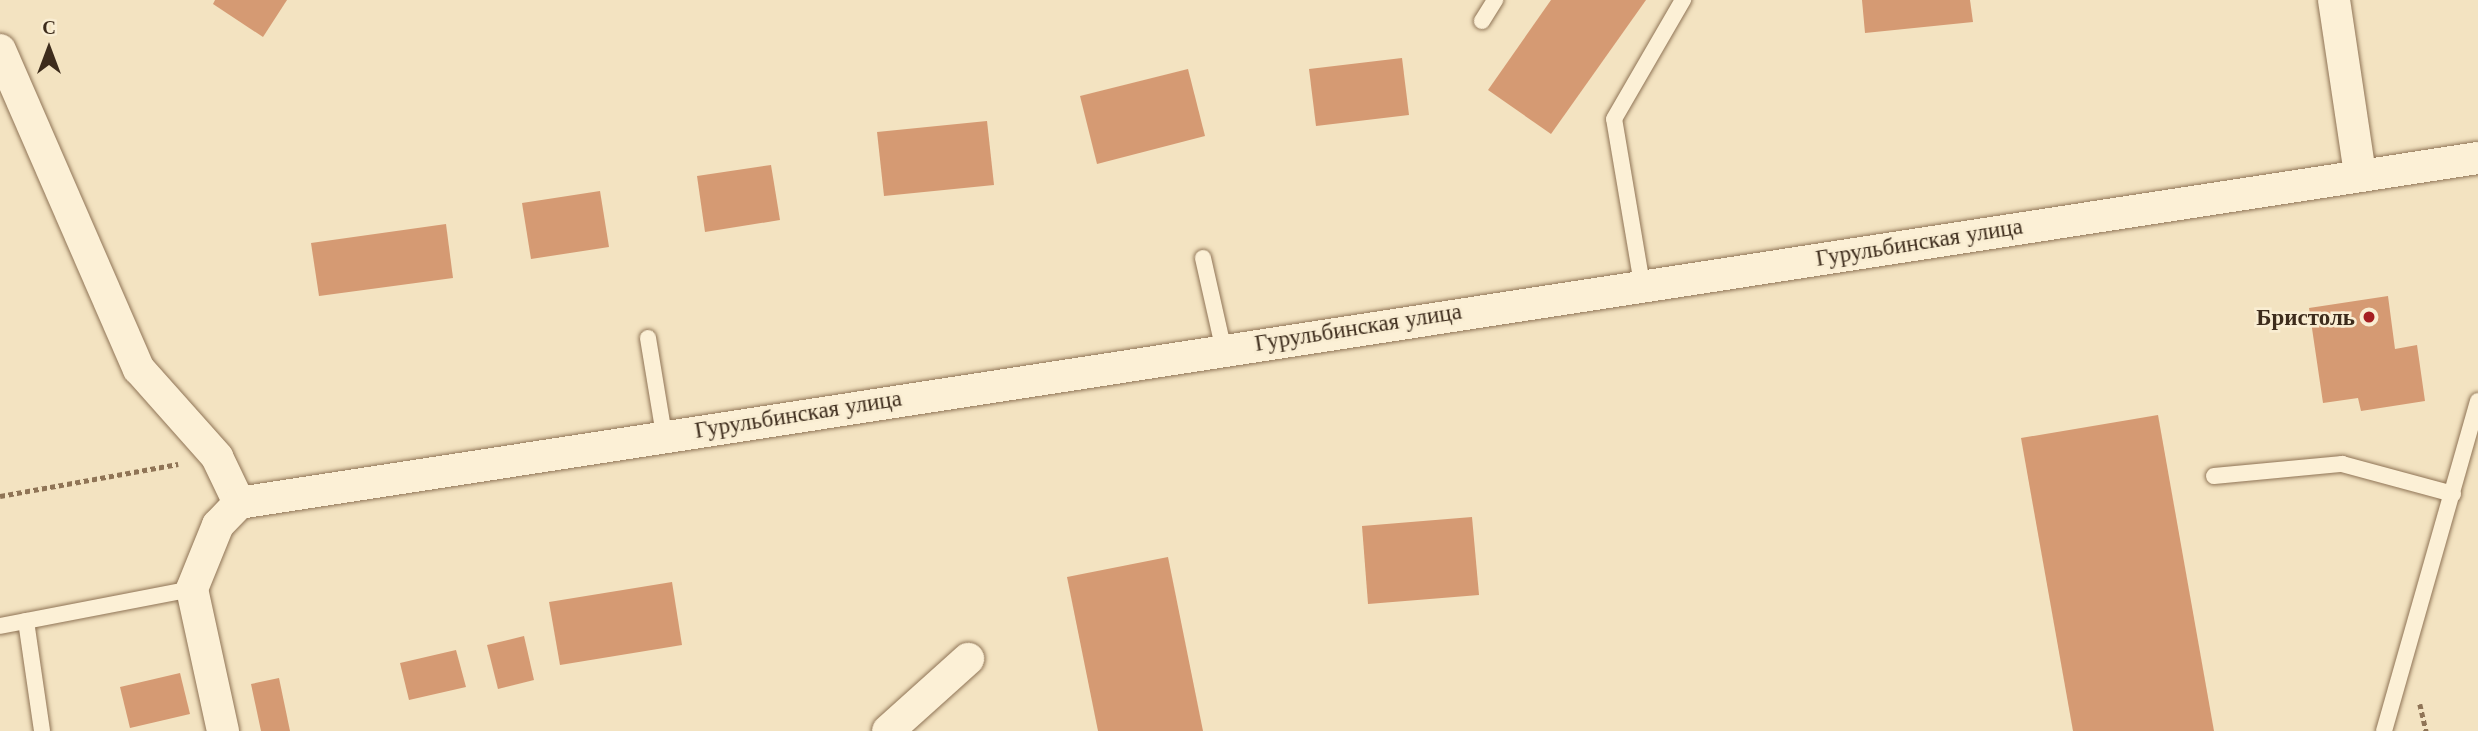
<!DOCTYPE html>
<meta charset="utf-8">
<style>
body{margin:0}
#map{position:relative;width:2478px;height:731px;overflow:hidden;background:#f3e3c1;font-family:"Libre Baskerville",serif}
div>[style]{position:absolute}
.building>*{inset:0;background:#d59a73}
.path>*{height:4.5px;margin-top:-2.25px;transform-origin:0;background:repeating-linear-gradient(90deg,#8f7456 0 5px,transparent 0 8.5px)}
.roads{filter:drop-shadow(0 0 2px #8f7456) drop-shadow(0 0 2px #8f7456)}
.lane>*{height:16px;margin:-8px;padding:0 8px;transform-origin:8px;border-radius:8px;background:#fcf0d6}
.street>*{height:32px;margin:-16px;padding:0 16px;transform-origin:16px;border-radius:16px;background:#fcf0d6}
.dots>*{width:19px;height:19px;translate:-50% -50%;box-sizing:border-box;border:4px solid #f9edd2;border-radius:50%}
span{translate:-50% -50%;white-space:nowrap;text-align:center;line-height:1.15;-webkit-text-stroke:5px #f9edd2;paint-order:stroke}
.street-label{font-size:23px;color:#3d2c1c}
.poi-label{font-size:23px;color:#3d2c1c;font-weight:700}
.right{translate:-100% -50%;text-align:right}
.north{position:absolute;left:14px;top:14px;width:70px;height:70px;-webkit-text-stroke:5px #f9edd2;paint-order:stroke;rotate:0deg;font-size:19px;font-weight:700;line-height:28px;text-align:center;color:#3d2c1c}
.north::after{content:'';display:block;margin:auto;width:24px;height:32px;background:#3d2c1c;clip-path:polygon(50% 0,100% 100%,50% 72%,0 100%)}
</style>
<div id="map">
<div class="building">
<div style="clip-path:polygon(215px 0,287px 0,263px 37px,213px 4px)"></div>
<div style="clip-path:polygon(1551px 0,1646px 0,1551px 134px,1488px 90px)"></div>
<div style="clip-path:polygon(1862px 0,1970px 0,1973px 22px,1865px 33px)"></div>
<div style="clip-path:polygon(1402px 58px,1409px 115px,1316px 126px,1309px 69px)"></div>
<div style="clip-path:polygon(1188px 69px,1205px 136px,1097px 164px,1080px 96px)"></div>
<div style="clip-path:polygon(987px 121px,994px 185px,884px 196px,877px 132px)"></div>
<div style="clip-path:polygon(771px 165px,780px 220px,705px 232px,697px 176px)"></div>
<div style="clip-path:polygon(600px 191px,609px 247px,531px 259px,522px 203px)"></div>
<div style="clip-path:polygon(446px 224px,453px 278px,319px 296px,311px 243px)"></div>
<div style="clip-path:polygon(2388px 296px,2395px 349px,2417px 345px,2425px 401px,2361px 411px,2358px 398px,2323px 403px,2309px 308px)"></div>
<div style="clip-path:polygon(2158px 415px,2214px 731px,2073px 731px,2021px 438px)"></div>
<div style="clip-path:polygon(1472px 517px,1479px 595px,1368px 604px,1362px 526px)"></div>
<div style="clip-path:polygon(1168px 557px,1203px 731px,1098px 731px,1067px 577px)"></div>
<div style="clip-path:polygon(672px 582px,682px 645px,560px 665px,549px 602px)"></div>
<div style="clip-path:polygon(524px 636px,534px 680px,498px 689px,487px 645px)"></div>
<div style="clip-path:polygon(456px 650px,466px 687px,409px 700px,400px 663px)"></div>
<div style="clip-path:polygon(180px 673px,190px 714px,130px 728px,120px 687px)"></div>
<div style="clip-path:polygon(279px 678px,290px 731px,261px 731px,251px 684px)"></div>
</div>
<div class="path">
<div style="left:0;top:496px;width:181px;rotate:-10.2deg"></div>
<div style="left:2420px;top:704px;width:28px;rotate:77deg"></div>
</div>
<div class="roads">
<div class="lane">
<div style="left:1482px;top:21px;width:25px;rotate:-58deg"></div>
<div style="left:1203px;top:258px;width:91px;rotate:77.3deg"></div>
<div style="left:1642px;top:284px;width:167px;rotate:-99.6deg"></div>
<div style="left:1614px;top:119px;width:138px;rotate:-59.9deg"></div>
<div style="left:648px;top:338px;width:98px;rotate:80.6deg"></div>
<div style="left:2214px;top:476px;width:129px;rotate:-5.4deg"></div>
<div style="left:2342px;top:464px;width:115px;rotate:15.1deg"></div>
<div style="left:26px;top:621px;width:111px;rotate:81.7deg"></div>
<div style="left:0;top:626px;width:196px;rotate:-10.9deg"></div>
<div style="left:2384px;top:731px;width:343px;rotate:-74.1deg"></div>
</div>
<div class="street">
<div style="left:2334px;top:0;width:177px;rotate:81.5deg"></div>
<div style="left:0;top:50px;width:348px;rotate:66.5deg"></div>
<div style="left:139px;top:369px;width:118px;rotate:48.4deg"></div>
<div style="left:217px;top:457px;width:51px;rotate:64.4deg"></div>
<div style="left:239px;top:503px;width:2265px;rotate:-8.76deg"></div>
<div style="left:223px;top:731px;width:145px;rotate:-102.3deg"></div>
<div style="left:192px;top:589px;width:69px;rotate:-67.9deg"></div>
<div style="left:218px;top:525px;width:30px;rotate:-46deg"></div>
<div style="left:888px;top:731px;width:108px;rotate:-42deg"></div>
</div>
</div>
<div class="dots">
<div style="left:2369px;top:317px;background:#a51f22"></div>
</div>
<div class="street-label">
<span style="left:1919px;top:242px;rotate:-9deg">Гурульбинская улица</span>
<span style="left:1358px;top:327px;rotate:-9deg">Гурульбинская улица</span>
<span style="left:798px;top:414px;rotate:-9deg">Гурульбинская улица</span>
</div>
<div class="poi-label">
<span class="right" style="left:2355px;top:317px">Бристоль</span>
</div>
<div class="north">С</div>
</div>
